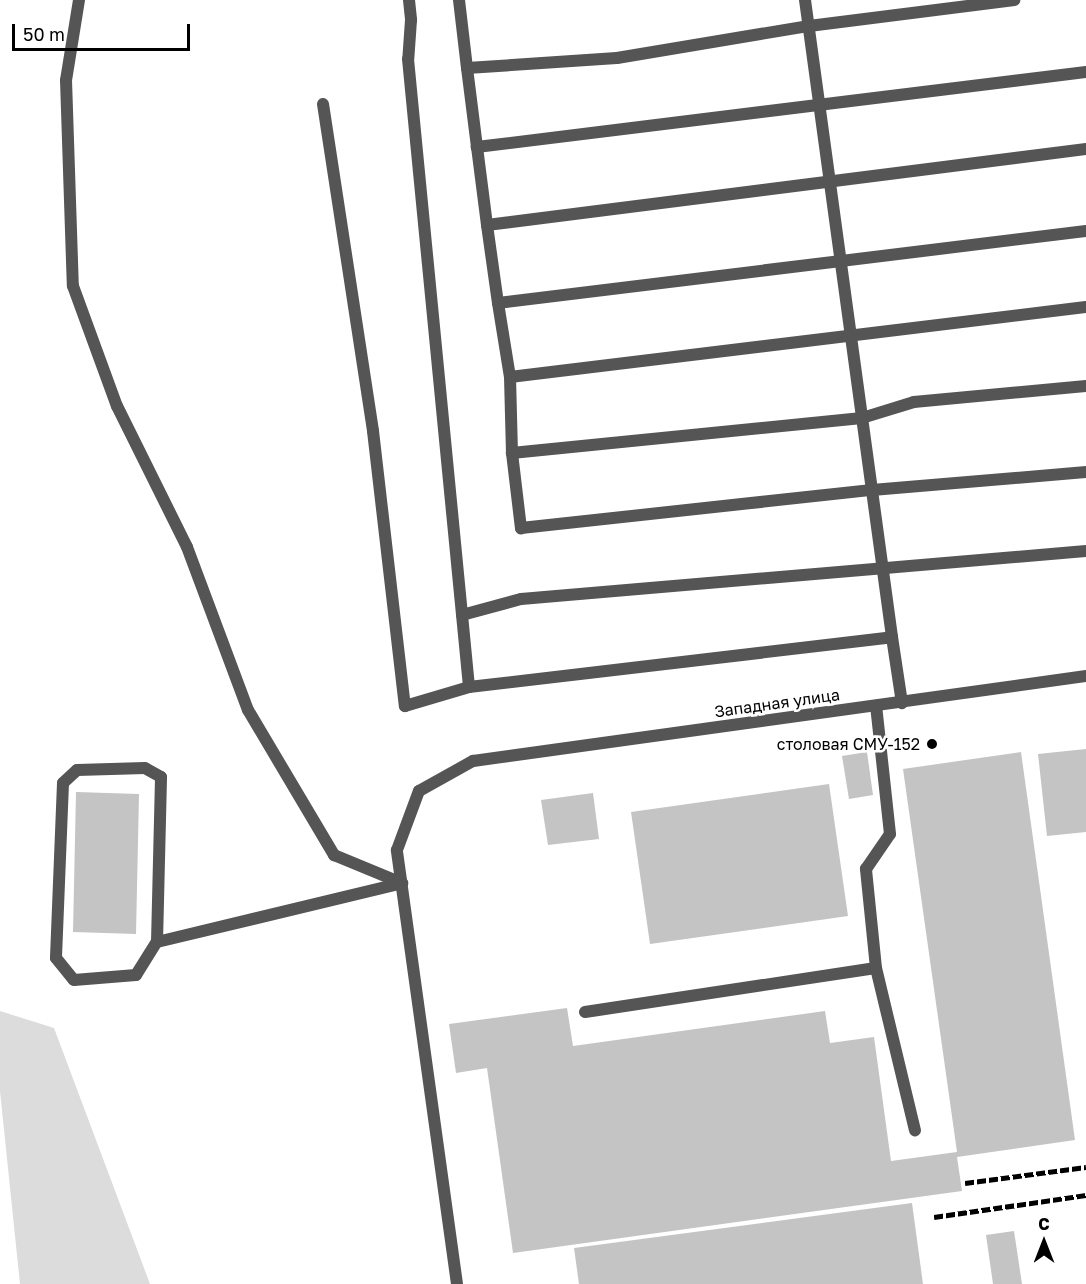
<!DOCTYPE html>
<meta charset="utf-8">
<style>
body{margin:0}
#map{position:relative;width:1086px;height:1284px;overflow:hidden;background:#fff;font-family:"Golos Text",sans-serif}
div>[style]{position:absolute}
.green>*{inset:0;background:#dcdcdc}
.building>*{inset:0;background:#c4c4c4}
.lane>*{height:12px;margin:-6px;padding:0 6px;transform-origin:6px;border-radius:6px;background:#555}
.street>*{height:12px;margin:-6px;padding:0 6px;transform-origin:6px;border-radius:6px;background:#555}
.rail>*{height:4.5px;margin-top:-2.25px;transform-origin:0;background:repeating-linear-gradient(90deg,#000 0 9px,transparent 0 12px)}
.dots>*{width:16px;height:16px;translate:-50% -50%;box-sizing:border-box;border:3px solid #fff;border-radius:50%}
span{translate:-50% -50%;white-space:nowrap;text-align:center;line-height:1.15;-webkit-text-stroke:5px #fff;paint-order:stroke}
.street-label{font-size:16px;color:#000}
.poi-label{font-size:16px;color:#000}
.right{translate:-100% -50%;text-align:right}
.north{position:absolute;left:1014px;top:1212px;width:60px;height:60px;-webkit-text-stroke:4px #fff;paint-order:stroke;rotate:0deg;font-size:16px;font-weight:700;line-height:24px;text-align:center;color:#000}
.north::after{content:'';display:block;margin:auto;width:21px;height:27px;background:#000;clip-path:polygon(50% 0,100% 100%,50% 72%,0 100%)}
.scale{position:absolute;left:12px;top:24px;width:178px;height:27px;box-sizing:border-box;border:3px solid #000;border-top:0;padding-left:8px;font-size:18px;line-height:21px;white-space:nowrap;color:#000;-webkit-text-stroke:4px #fff;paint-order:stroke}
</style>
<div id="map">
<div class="green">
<div style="clip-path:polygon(0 1011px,54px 1028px,150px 1284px,20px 1284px,0 1091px)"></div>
</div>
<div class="building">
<div style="clip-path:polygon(1086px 749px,1086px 832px,1047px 836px,1038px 754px)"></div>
<div style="clip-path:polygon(867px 752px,873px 795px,849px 799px,842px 756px)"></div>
<div style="clip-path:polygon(1021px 752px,1075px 1140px,957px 1157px,962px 1191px,513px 1253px,487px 1068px,456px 1073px,449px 1024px,567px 1008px,573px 1046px,825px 1011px,830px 1043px,874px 1037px,891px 1161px,957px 1152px,903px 769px)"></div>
<div style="clip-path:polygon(829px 784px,848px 916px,650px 944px,631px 812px)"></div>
<div style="clip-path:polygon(76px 792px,139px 794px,136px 934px,73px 932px)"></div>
<div style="clip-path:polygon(593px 793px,599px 839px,548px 845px,541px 800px)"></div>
<div style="clip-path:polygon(912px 1203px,923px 1284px,579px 1284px,574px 1248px)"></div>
<div style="clip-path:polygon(1014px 1231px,1022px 1284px,993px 1284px,986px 1235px)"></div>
</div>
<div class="lane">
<div style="left:79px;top:0;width:81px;rotate:99.2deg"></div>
<div style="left:66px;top:80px;width:206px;rotate:88.1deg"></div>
<div style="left:73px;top:286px;width:128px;rotate:69.9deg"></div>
<div style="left:117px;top:406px;width:157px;rotate:63.6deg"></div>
<div style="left:187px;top:547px;width:174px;rotate:69.5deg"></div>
<div style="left:248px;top:710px;width:169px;rotate:59.3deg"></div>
<div style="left:334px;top:855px;width:74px;rotate:22.4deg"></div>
<div style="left:409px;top:0;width:20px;rotate:84deg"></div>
<div style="left:411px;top:20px;width:39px;rotate:94deg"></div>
<div style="left:408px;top:59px;width:631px;rotate:84.45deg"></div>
<div style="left:459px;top:0;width:68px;rotate:83.3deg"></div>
<div style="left:467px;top:68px;width:150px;rotate:-3.8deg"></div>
<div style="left:617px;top:58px;width:195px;rotate:-9.5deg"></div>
<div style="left:809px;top:26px;width:207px;rotate:-7.2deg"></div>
<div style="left:805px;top:0;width:643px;rotate:82.22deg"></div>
<div style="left:467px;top:68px;width:80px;rotate:82.8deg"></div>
<div style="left:1086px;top:72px;width:614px;rotate:172.98deg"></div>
<div style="left:477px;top:147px;width:79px;rotate:82.7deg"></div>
<div style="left:487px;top:225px;width:604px;rotate:-7.23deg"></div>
<div style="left:323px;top:104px;width:331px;rotate:81.3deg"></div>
<div style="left:373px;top:431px;width:277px;rotate:83.4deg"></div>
<div style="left:405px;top:706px;width:67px;rotate:-16.5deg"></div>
<div style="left:469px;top:687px;width:426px;rotate:-6.7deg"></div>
<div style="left:892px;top:637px;width:67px;rotate:81.4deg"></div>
<div style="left:487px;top:225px;width:79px;rotate:82deg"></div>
<div style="left:1086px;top:231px;width:592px;rotate:173.02deg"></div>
<div style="left:498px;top:303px;width:75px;rotate:80.8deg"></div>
<div style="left:510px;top:377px;width:580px;rotate:-6.93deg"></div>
<div style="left:510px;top:377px;width:76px;rotate:88.5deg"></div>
<div style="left:1086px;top:386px;width:173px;rotate:174.7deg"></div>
<div style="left:914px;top:402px;width:54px;rotate:162.9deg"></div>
<div style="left:862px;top:418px;width:352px;rotate:174.3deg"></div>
<div style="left:512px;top:453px;width:76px;rotate:83.2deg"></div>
<div style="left:521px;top:528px;width:353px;rotate:-6.2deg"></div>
<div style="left:872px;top:490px;width:215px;rotate:-4.8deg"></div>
<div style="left:462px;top:615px;width:61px;rotate:-15.2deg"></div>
<div style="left:521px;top:599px;width:567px;rotate:-4.86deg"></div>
<div style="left:157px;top:942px;width:165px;rotate:-88.6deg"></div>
<div style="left:161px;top:777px;width:18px;rotate:-151deg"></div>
<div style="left:145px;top:768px;width:68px;rotate:178.3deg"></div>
<div style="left:77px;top:770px;width:19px;rotate:137deg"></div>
<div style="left:63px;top:783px;width:175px;rotate:92.3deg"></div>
<div style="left:56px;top:958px;width:28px;rotate:51deg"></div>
<div style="left:74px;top:980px;width:62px;rotate:-4.6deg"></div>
<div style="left:136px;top:975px;width:39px;rotate:-58deg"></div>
<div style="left:157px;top:942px;width:252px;rotate:-13.5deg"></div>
<div style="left:876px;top:968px;width:167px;rotate:76.5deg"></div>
<div style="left:585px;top:1012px;width:294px;rotate:-8.6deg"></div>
<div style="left:876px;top:968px;width:100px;rotate:-95.8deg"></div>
<div style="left:866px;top:869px;width:42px;rotate:-55.6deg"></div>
<div style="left:890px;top:834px;width:129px;rotate:-96.2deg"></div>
</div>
<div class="street">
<div style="left:457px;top:1284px;width:438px;rotate:-97.9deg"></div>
<div style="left:397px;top:850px;width:63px;rotate:-69.6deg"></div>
<div style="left:419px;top:791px;width:62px;rotate:-29.1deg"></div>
<div style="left:473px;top:761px;width:619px;rotate:-7.89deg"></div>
</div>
<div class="rail">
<div style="left:965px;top:1183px;width:122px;rotate:-7.5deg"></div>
<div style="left:934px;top:1217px;width:154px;rotate:-8.2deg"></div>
</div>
<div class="dots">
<div style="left:932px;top:744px;background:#000"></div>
</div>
<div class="street-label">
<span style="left:777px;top:703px;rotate:-8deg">Западная улица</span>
</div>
<div class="poi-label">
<span class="right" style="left:920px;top:744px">столовая СМУ-152</span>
</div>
<div class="north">С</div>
<div class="scale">50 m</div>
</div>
